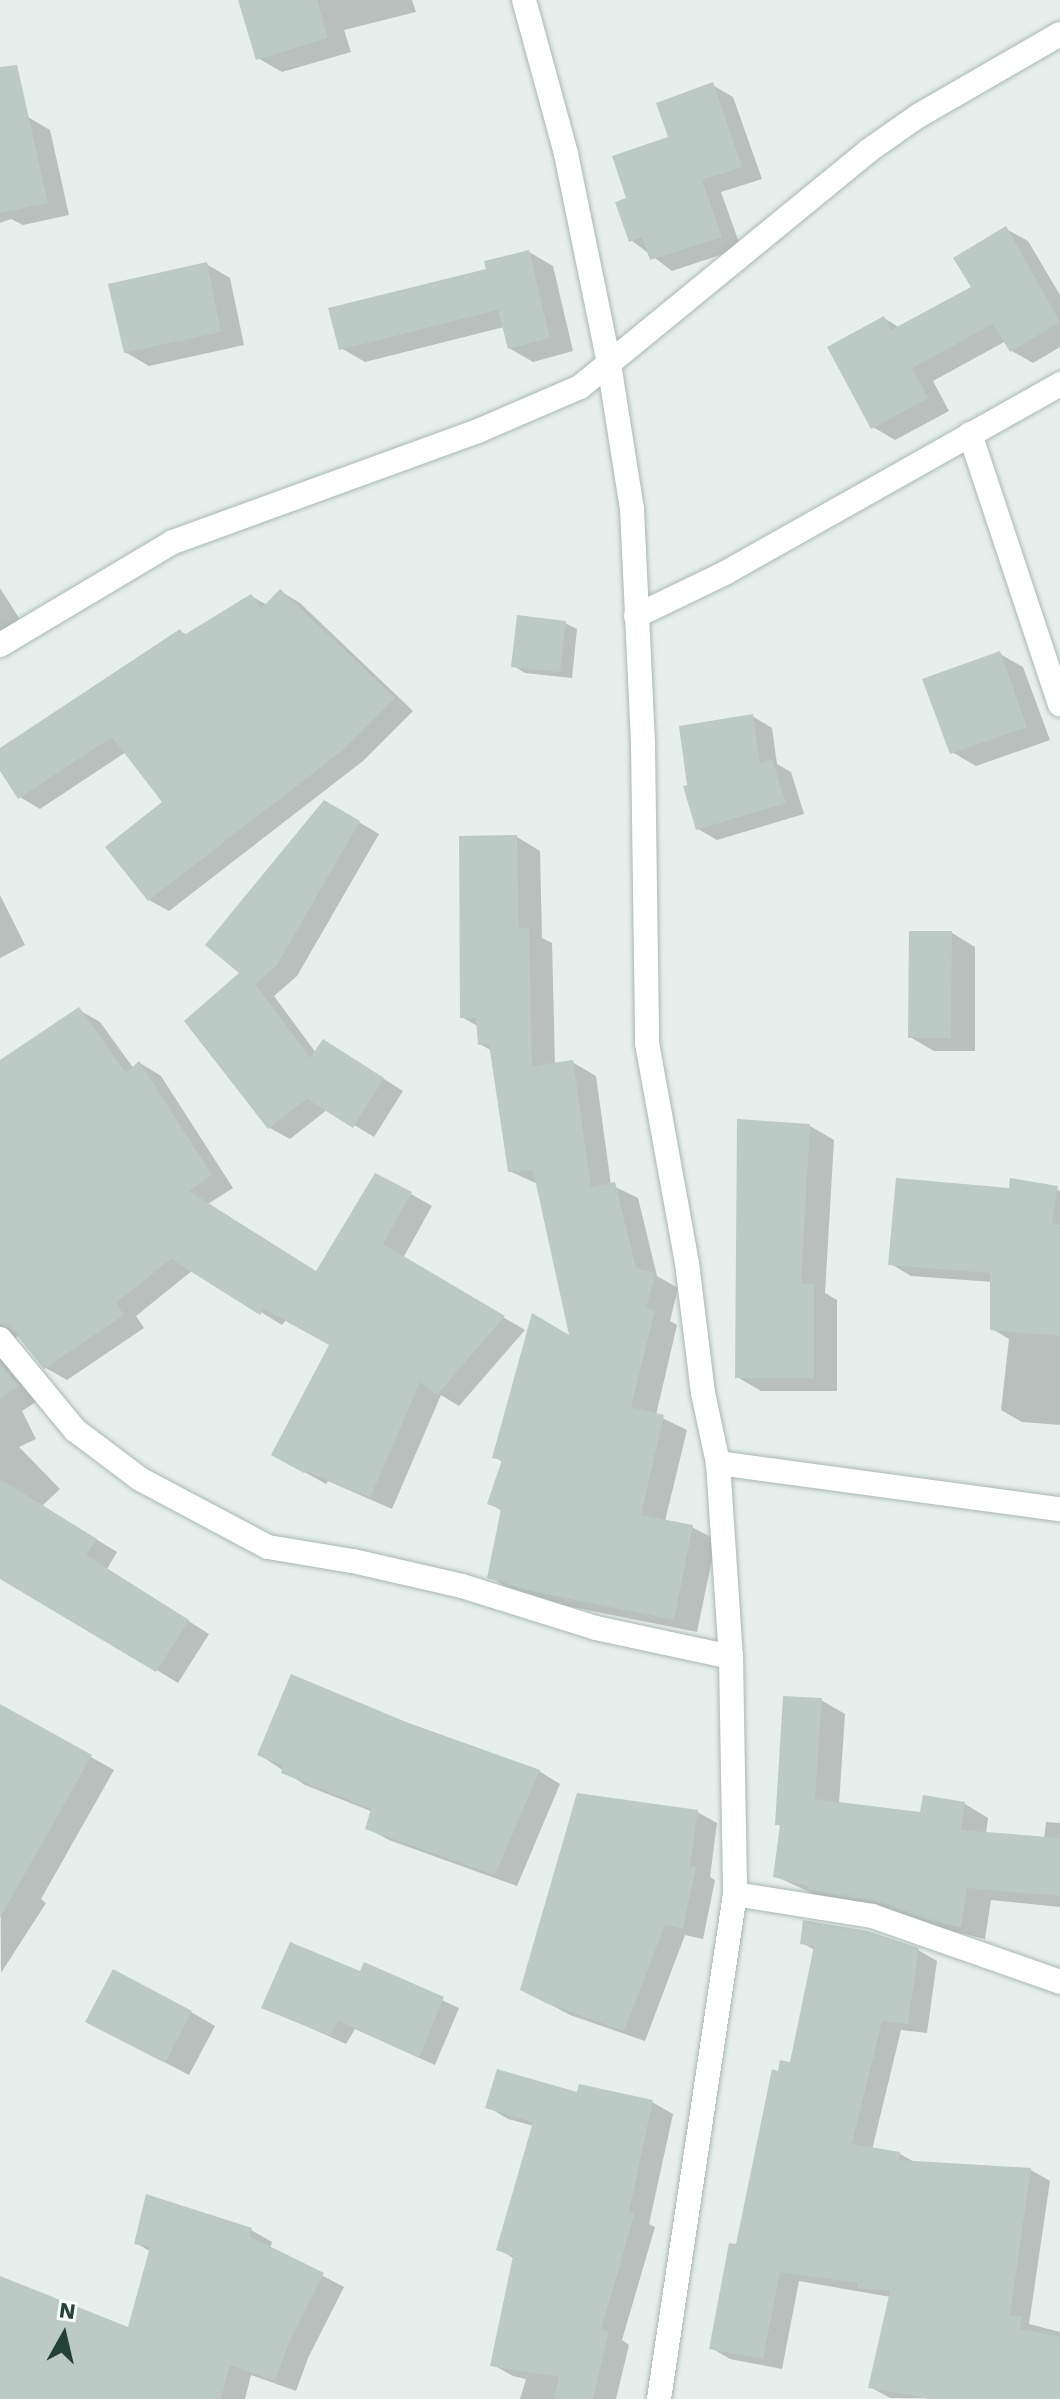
<!DOCTYPE html>
<style>
body{margin:0}
#map{position:relative;width:1060px;height:2399px;overflow:hidden;background:#e6efeb;font-family:"Work Sans",sans-serif}
div>[style]{position:absolute}
.shadow>*{inset:0;background:#0003}
.building>*{inset:0;background:#bbcac4}
.roads{filter:drop-shadow(0 0 2px #a8b8b2) drop-shadow(0 0 2px #a8b8b2)}
.minor>*{height:24px;margin:-12px;padding:0 12px;transform-origin:12px;border-radius:12px;background:#fff}
span{translate:-50% -50%;white-space:nowrap;text-align:center;line-height:1.15;-webkit-text-stroke:8px #f7fbf9;paint-order:stroke}
.north{position:absolute;left:24px;top:2295px;width:80px;height:80px;-webkit-text-stroke:6px #f7fbf9;paint-order:stroke;rotate:8deg;font-size:22px;font-weight:700;line-height:32px;text-align:center;color:#24423a}
.north::after{content:'';display:block;margin:auto;width:28px;height:36px;background:#24423a;clip-path:polygon(50% 0,100% 100%,50% 72%,0 100%)}
</style>
<div id="map">
<div class="shadow">
<div style="clip-path:polygon(240px 0,412px 0,416px 12px,344px 30px,351px 52px,282px 72px,258px 58px)"></div>
<div style="clip-path:polygon(712px 85px,733px 97px,762px 179px,721px 192px,741px 248px,672px 271px,631px 240px,628px 199px)"></div>
<div style="clip-path:polygon(28px 117px,50px 130px,69px 215px,23px 225px,11px 219px,0 223px,0 123px)"></div>
<div style="clip-path:polygon(1006px 229px,1028px 241px,1060px 295px,1060px 347px,1033px 363px,1012px 351px,1006px 341px,933px 381px,949px 411px,895px 440px,873px 427px,884px 318px,900px 328px,973px 288px)"></div>
<div style="clip-path:polygon(529px 252px,553px 266px,573px 351px,533px 362px,509px 348px,504px 327px,365px 362px,341px 348px)"></div>
<div style="clip-path:polygon(206px 264px,230px 278px,244px 345px,149px 366px,125px 352px)"></div>
<div style="clip-path:polygon(0 588px,29px 634px,0 652px)"></div>
<div style="clip-path:polygon(280px 591px,300px 603px,413px 711px,363px 761px,169px 911px,149px 900px,165px 803px,126px 752px,40px 809px,20px 797px,0 767px,0 750px,180px 631px,187px 635px,251px 596px,267px 605px)"></div>
<div style="clip-path:polygon(565px 623px,577px 629px,572px 678px,525px 673px,514px 666px)"></div>
<div style="clip-path:polygon(1000px 654px,1023px 667px,1050px 740px,976px 766px,952px 752px)"></div>
<div style="clip-path:polygon(752px 716px,772px 728px,777px 764px,791px 772px,804px 814px,717px 840px,698px 829px)"></div>
<div style="clip-path:polygon(325px 802px,379px 834px,297px 976px,274px 996px,316px 1053px,343px 1053px,403px 1091px,374px 1137px,328px 1109px,290px 1139px,270px 1128px,242px 973px)"></div>
<div style="clip-path:polygon(517px 837px,540px 851px,542px 938px,552px 943px,555px 1064px,572px 1062px,596px 1076px,611px 1185px,638px 1198px,657px 1276px,678px 1288px,670px 1321px,677px 1325px,656px 1415px,687px 1430px,665px 1521px,692px 1527px,716px 1540px,697px 1632px,552px 1603px,513px 1591px,490px 1577px,502px 1511px,489px 1503px,503px 1462px,494px 1457px,572px 1339px,538px 1184px,509px 1171px,492px 1051px,480px 1044px,479px 1027px,462px 1017px)"></div>
<div style="clip-path:polygon(0 895px,25px 945px,0 958px)"></div>
<div style="clip-path:polygon(952px 933px,975px 947px,975px 1051px,934px 1051px,910px 1037px)"></div>
<div style="clip-path:polygon(79px 1010px,100px 1022px,134px 1069px,140px 1063px,161px 1076px,233px 1188px,208px 1204px,317px 1273px,411px 1194px,432px 1206px,403px 1258px,525px 1330px,459px 1406px,441px 1395px,392px 1509px,328px 1481px,326px 1484px,274px 1455px,331px 1345px,286px 1320px,282px 1325px,193px 1270px,136px 1316px,144px 1328px,67px 1380px,46px 1368px,19px 1336px,11px 1340px,40px 1399px,22px 1411px,36px 1439px,19px 1447px,60px 1489px,42px 1506px,117px 1552px,107px 1569px,209px 1634px,178px 1683px,46px 1602px,0 1508px,0 1063px)"></div>
<div style="clip-path:polygon(810px 1126px,834px 1140px,825px 1293px,837px 1300px,837px 1391px,761px 1391px,737px 1377px)"></div>
<div style="clip-path:polygon(1052px 1187px,1060px 1191px,1060px 1425px,1022px 1422px,1001px 1410px,1009px 1339px,992px 1329px,992px 1282px,911px 1276px,891px 1264px,1010px 1191px)"></div>
<div style="clip-path:polygon(821px 1700px,845px 1714px,839px 1804px,922px 1815px,965px 1804px,988px 1818px,986px 1834px,1044px 1839px,1046px 1822px,1060px 1823px,1060px 1907px,991px 1900px,985px 1939px,833px 1903px,775px 1876px,782px 1827px,777px 1824px)"></div>
<div style="clip-path:polygon(0 1706px,114px 1770px,41px 1899px,46px 1903px,1px 1973px)"></div>
<div style="clip-path:polygon(405px 1724px,539px 1771px,560px 1784px,517px 1886px,389px 1840px,367px 1828px,373px 1812px,305px 1785px,260px 1755px)"></div>
<div style="clip-path:polygon(697px 1812px,717px 1823px,710px 1877px,715px 1880px,703px 1939px,685px 1935px,645px 2041px,570px 2015px,542px 2000px)"></div>
<div style="clip-path:polygon(802px 1943px,918px 1950px,937px 1961px,927px 2033px,901px 2030px,872px 2150px,900px 2154px,916px 2163px,1031px 2170px,1050px 2181px,1029px 2324px,1060px 2332px,1060px 2399px,890px 2398px,870px 2387px,891px 2297px,799px 2281px,782px 2369px,730px 2359px,711px 2348px,779px 2074px,791px 2064px,815px 1950px)"></div>
<div style="clip-path:polygon(365px 1965px,459px 2008px,435px 2065px,355px 2029px,346px 2044px,264px 2007px,361px 1973px)"></div>
<div style="clip-path:polygon(191px 2012px,215px 2026px,189px 2075px,111px 2034px)"></div>
<div style="clip-path:polygon(578px 2095px,652px 2102px,673px 2114px,649px 2224px,655px 2227px,622px 2340px,629px 2345px,616px 2399px,520px 2399px,526px 2379px,513px 2376px,493px 2365px,515px 2259px,498px 2249px,534px 2126px,508px 2119px,488px 2107px)"></div>
<div style="clip-path:polygon(251px 2230px,272px 2242px,270px 2248px,344px 2287px,308px 2358px,296px 2391px,251px 2375px,245px 2399px,0 2399px,0 2278px,129px 2330px,151px 2252px,136px 2243px)"></div>
</div>
<div class="building">
<div style="clip-path:polygon(238px 0,317px 0,328px 38px,256px 60px)"></div>
<div style="clip-path:polygon(17px 65px,48px 203px,0 213px,0 67px)"></div>
<div style="clip-path:polygon(713px 82px,742px 167px,702px 180px,722px 237px,650px 260px,642px 237px,629px 242px,615px 202px,626px 198px,612px 156px,668px 137px,656px 103px)"></div>
<div style="clip-path:polygon(1006px 226px,1060px 322px,1010px 352px,993px 324px,912px 368px,928px 398px,871px 429px,827px 347px,884px 316px,891px 330px,971px 287px,953px 258px)"></div>
<div style="clip-path:polygon(529px 250px,550px 338px,508px 349px,498px 310px,339px 350px,328px 308px,486px 269px,484px 261px)"></div>
<div style="clip-path:polygon(207px 262px,221px 332px,124px 353px,108px 284px)"></div>
<div style="clip-path:polygon(280px 589px,395px 698px,343px 750px,148px 901px,105px 847px,162px 802px,112px 737px,18px 799px,0 771px,0 748px,180px 629px,184px 635px,251px 594px,261px 609px)"></div>
<div style="clip-path:polygon(517px 615px,566px 621px,560px 672px,511px 667px)"></div>
<div style="clip-path:polygon(1000px 651px,1027px 727px,950px 754px,922px 679px)"></div>
<div style="clip-path:polygon(753px 714px,760px 763px,772px 759px,786px 803px,696px 830px,683px 786px,687px 785px,679px 726px)"></div>
<div style="clip-path:polygon(324px 800px,360px 821px,277px 965px,255px 984px,310px 1058px,323px 1039px,384px 1078px,353px 1128px,307px 1099px,268px 1129px,184px 1021px,239px 973px,205px 945px)"></div>
<div style="clip-path:polygon(517px 835px,519px 928px,529px 928px,532px 1066px,573px 1060px,591px 1187px,615px 1182px,636px 1268px,656px 1273px,646px 1308px,655px 1310px,631px 1407px,664px 1415px,641px 1515px,693px 1525px,674px 1620px,526px 1590px,487px 1578px,501px 1509px,487px 1504px,502px 1460px,492px 1458px,532px 1313px,569px 1335px,533px 1170px,508px 1172px,489px 1044px,478px 1045px,476px 1018px,460px 1018px,459px 836px)"></div>
<div style="clip-path:polygon(909px 931px,952px 931px,951px 1038px,908px 1038px)"></div>
<div style="clip-path:polygon(79px 1007px,126px 1073px,139px 1061px,212px 1175px,189px 1191px,316px 1271px,375px 1173px,412px 1192px,383px 1244px,505px 1316px,437px 1395px,420px 1382px,370px 1498px,306px 1471px,304px 1473px,271px 1455px,329px 1345px,264px 1309px,260px 1315px,171px 1259px,116px 1303px,124px 1315px,44px 1369px,12px 1329px,0 1324px,0 1060px)"></div>
<div style="clip-path:polygon(737px 1119px,810px 1124px,801px 1284px,814px 1284px,814px 1378px,735px 1378px)"></div>
<div style="clip-path:polygon(896px 1178px,1009px 1188px,1010px 1178px,1058px 1186px,1052px 1224px,1060px 1225px,1060px 1336px,990px 1330px,990px 1273px,888px 1265px)"></div>
<div style="clip-path:polygon(0 1363px,19px 1386px,0 1399px)"></div>
<div style="clip-path:polygon(0 1479px,97px 1539px,86px 1555px,189px 1620px,156px 1672px,0 1579px)"></div>
<div style="clip-path:polygon(291px 1674px,406px 1722px,540px 1770px,495px 1875px,365px 1829px,371px 1809px,281px 1773px,283px 1766px,257px 1755px)"></div>
<div style="clip-path:polygon(783px 1696px,822px 1698px,815px 1799px,920px 1812px,923px 1795px,965px 1802px,961px 1830px,1060px 1838px,1060px 1896px,967px 1888px,961px 1927px,936px 1922px,875px 1901px,807px 1890px,808px 1886px,773px 1877px,780px 1825px,775px 1825px)"></div>
<div style="clip-path:polygon(0 1704px,92px 1755px,0 1918px)"></div>
<div style="clip-path:polygon(577px 1793px,698px 1810px,690px 1866px,696px 1867px,683px 1929px,665px 1925px,624px 2031px,548px 2004px,520px 1990px)"></div>
<div style="clip-path:polygon(803px 1920px,868px 1931px,919px 1948px,908px 2024px,882px 2021px,852px 2144px,900px 2152px,899px 2160px,1031px 2168px,1010px 2315px,1022px 2317px,1020px 2329px,1060px 2337px,1060px 2399px,929px 2399px,868px 2388px,890px 2291px,857px 2288px,858px 2283px,780px 2272px,763px 2359px,709px 2349px,729px 2243px,736px 2244px,772px 2069px,778px 2071px,780px 2060px,790px 2062px,814px 1946px,800px 1944px)"></div>
<div style="clip-path:polygon(290px 1942px,360px 1971px,364px 1962px,444px 1997px,419px 2058px,339px 2021px,330px 2036px,261px 2008px)"></div>
<div style="clip-path:polygon(113px 1969px,192px 2011px,165px 2063px,85px 2022px)"></div>
<div style="clip-path:polygon(497px 2069px,577px 2092px,579px 2084px,653px 2100px,629px 2212px,635px 2213px,601px 2330px,609px 2331px,593px 2399px,554px 2399px,559px 2377px,490px 2366px,513px 2256px,496px 2250px,533px 2122px,485px 2108px)"></div>
<div style="clip-path:polygon(146px 2194px,252px 2228px,249px 2236px,324px 2273px,288px 2345px,275px 2381px,230px 2365px,221px 2399px,0 2399px,0 2276px,128px 2327px,150px 2247px,134px 2244px)"></div>
</div>
<div class="roads">
<div class="minor">
<div style="left:524px;top:0;width:160px;rotate:74.7deg"></div>
<div style="left:566px;top:154px;width:214px;rotate:78.4deg"></div>
<div style="left:609px;top:364px;width:147px;rotate:81deg"></div>
<div style="left:632px;top:509px;width:236px;rotate:87.3deg"></div>
<div style="left:643px;top:745px;width:298px;rotate:89.2deg"></div>
<div style="left:647px;top:1043px;width:224px;rotate:79.7deg"></div>
<div style="left:687px;top:1263px;width:131px;rotate:83deg"></div>
<div style="left:703px;top:1393px;width:72px;rotate:77.9deg"></div>
<div style="left:718px;top:1463px;width:194px;rotate:86.2deg"></div>
<div style="left:731px;top:1657px;width:237px;rotate:89deg"></div>
<div style="left:735px;top:1894px;width:511px;rotate:98.56deg"></div>
<div style="left:970px;top:434px;width:285px;rotate:71.6deg"></div>
<div style="left:636px;top:616px;width:99px;rotate:-25.8deg"></div>
<div style="left:725px;top:573px;width:385px;rotate:-29.4deg"></div>
<div style="left:0;top:645px;width:201px;rotate:-30.8deg"></div>
<div style="left:173px;top:542px;width:325px;rotate:-20deg"></div>
<div style="left:478px;top:431px;width:111px;rotate:-23.3deg"></div>
<div style="left:580px;top:387px;width:372px;rotate:-39.3deg"></div>
<div style="left:868px;top:151px;width:61px;rotate:-35deg"></div>
<div style="left:918px;top:116px;width:164px;rotate:-30deg"></div>
<div style="left:0;top:1339px;width:118px;rotate:50.5deg"></div>
<div style="left:75px;top:1430px;width:81px;rotate:37deg"></div>
<div style="left:140px;top:1479px;width:145px;rotate:28deg"></div>
<div style="left:268px;top:1547px;width:86px;rotate:9.4deg"></div>
<div style="left:353px;top:1561px;width:112px;rotate:12.9deg"></div>
<div style="left:462px;top:1586px;width:140px;rotate:17.4deg"></div>
<div style="left:596px;top:1628px;width:138px;rotate:12.1deg"></div>
<div style="left:718px;top:1463px;width:345px;rotate:7.7deg"></div>
<div style="left:735px;top:1894px;width:139px;rotate:9.1deg"></div>
<div style="left:872px;top:1916px;width:199px;rotate:19.3deg"></div>
</div>
</div>
<div class="north">N</div>
</div>
